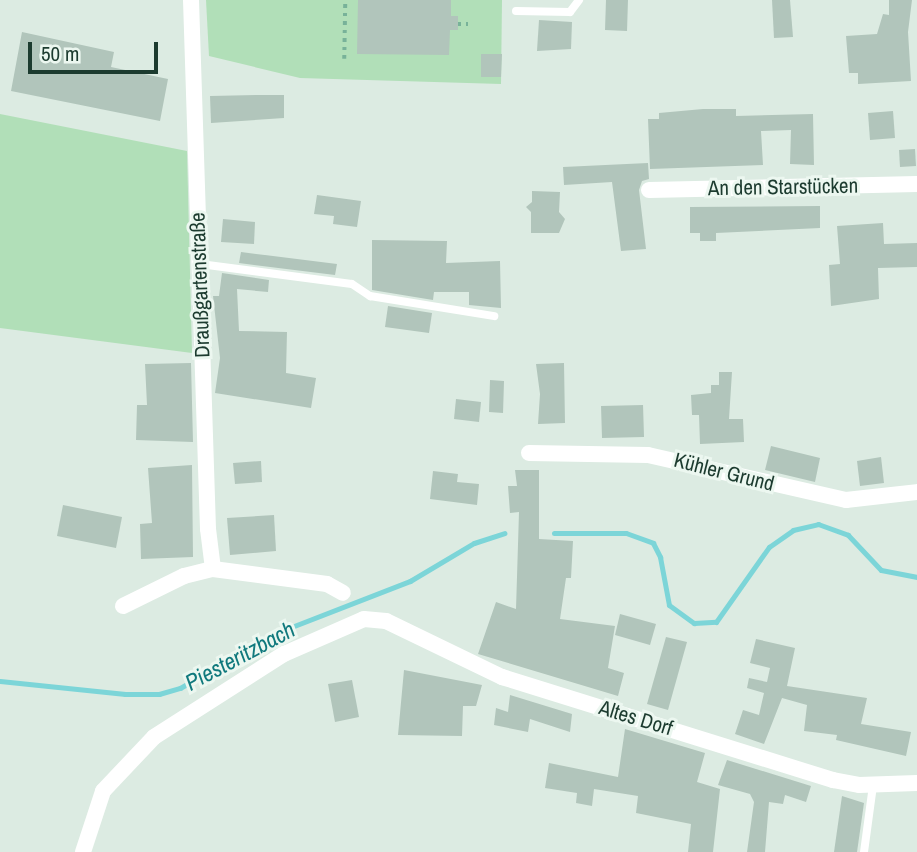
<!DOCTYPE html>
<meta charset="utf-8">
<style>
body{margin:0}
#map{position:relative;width:917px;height:852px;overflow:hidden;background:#dcebe2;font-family:"Archivo Narrow",sans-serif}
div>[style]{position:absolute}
.green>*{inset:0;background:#b1dfb8}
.stream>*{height:5px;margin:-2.5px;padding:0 2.5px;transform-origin:2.5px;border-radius:2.5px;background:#7cd5d8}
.building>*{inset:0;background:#b1c5bb}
.path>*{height:3.5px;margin-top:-1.75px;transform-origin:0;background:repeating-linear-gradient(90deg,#78b299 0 3.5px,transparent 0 8.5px)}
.lane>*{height:8px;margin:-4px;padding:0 4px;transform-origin:4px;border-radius:4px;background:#fff}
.street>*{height:16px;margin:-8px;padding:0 8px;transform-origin:8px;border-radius:8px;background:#fff}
span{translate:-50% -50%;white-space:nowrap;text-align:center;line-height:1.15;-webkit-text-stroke:6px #ecf7f0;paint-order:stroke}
.street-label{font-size:21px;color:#1c3b2f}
.water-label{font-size:23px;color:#10797d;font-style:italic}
.scale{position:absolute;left:28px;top:42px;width:130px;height:32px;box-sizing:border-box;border:4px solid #1c3b2f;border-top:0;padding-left:9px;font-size:21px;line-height:24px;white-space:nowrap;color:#1c3b2f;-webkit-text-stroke:5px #ecf7f0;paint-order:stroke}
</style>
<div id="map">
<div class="green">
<div style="clip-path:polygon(206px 0,502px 0,501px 84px,300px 78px,209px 56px)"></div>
<div style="clip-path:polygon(0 114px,187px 151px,192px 353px,0 328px)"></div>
</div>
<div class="stream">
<div style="left:554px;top:533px;width:72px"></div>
<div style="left:626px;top:533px;width:29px;rotate:20deg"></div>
<div style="left:653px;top:543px;width:16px;rotate:63deg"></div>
<div style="left:660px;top:557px;width:49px;rotate:79.4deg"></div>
<div style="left:669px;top:605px;width:31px;rotate:36deg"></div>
<div style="left:694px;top:623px;width:22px;rotate:-3deg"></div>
<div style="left:716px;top:622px;width:92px;rotate:-54.8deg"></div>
<div style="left:769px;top:547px;width:29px;rotate:-35deg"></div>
<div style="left:793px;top:530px;width:26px;rotate:-13deg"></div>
<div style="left:818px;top:524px;width:32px;rotate:20deg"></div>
<div style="left:848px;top:535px;width:48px;rotate:46.7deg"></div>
<div style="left:881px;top:570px;width:37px;rotate:11deg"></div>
<div style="left:0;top:681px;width:126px;rotate:5.9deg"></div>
<div style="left:125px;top:694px;width:34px"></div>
<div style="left:159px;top:694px;width:22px;rotate:-16deg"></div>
<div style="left:180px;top:688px;width:111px;rotate:-29.8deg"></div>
<div style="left:276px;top:633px;width:144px;rotate:-21.2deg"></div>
<div style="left:410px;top:581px;width:74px;rotate:-30.7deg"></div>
<div style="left:474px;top:543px;width:32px;rotate:-18deg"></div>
</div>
<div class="building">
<div style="clip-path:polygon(358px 0,451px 0,451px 16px,458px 16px,458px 30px,450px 30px,449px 55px,357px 54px)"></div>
<div style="clip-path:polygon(606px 0,628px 0,627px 31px,605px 30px)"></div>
<div style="clip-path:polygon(772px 0,790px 0,793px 37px,774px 38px)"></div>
<div style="clip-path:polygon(889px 0,912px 0,908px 32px,911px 81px,858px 84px,858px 73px,849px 73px,846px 36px,877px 34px,883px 14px,889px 15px)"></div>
<div style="clip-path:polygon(539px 20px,572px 22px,571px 49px,537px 51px)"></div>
<div style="clip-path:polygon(22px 32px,114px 52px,111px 67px,168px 79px,160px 121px,11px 91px)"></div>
<div style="clip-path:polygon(481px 54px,502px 54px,501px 77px,481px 77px)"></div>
<div style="clip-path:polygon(259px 95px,284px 95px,284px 118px,211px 123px,210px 96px)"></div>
<div style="clip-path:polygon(703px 109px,736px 109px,736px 116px,813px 114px,814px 165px,790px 164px,791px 130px,761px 131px,763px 165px,650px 169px,648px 119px,659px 119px,659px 113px)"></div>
<div style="clip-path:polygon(893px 111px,895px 138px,870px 140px,868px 113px)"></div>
<div style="clip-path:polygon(915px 149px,916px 166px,900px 167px,899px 150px)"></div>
<div style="clip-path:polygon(648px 163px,649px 179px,642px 181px,639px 190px,646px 249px,621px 251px,612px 182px,564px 185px,563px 167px)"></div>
<div style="clip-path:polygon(532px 191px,560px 192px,559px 212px,565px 219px,559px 233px,531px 233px,531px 212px,526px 207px,532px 202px)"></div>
<div style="clip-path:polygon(317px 195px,361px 201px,357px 227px,333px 224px,334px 216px,314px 214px)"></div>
<div style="clip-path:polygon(820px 206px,820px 228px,716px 233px,716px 241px,700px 241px,700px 233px,690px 233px,690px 207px)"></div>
<div style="clip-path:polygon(223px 219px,255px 222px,254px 244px,221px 242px)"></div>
<div style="clip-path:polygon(883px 223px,884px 244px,917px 243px,917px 267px,878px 268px,879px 299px,831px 306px,829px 265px,840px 264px,837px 226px)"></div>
<div style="clip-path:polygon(372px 240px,447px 241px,446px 263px,500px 261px,501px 308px,469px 305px,469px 292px,434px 292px,433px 300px,372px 290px)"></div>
<div style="clip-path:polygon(241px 252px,337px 264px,335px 275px,239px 263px)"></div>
<div style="clip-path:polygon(222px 273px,269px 280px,268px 292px,237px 289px,239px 331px,287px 332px,286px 373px,316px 378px,311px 408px,215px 393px,220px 358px,213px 296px,219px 296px)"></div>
<div style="clip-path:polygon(388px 306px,432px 313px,429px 333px,385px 327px)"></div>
<div style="clip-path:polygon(191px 363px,193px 442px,136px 440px,137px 405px,147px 405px,145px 364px)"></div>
<div style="clip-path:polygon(564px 363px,565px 423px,538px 424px,540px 394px,536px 364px)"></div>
<div style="clip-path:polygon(719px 372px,732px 372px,729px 419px,743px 419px,744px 442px,700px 444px,699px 415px,692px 415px,691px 395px,711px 393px,711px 385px,719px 385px)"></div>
<div style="clip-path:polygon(490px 380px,504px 381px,503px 413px,489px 412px)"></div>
<div style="clip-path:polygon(456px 399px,481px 402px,479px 422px,454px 419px)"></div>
<div style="clip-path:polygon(643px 405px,644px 437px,602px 438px,601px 406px)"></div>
<div style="clip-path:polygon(771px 446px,820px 458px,815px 482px,765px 470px)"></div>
<div style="clip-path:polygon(881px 457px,884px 483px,860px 486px,857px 461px)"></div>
<div style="clip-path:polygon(261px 461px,262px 482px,235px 484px,233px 463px)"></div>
<div style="clip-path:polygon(192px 465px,193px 557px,141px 559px,140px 524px,152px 523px,148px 468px)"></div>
<div style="clip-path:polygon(515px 470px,539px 470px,539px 539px,573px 541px,571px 578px,566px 578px,560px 619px,615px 626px,608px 668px,624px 673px,618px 696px,478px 654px,496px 602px,516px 609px,519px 512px,510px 513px,508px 486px,517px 486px)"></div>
<div style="clip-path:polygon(433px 471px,458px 474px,457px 482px,479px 484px,477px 505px,430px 499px)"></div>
<div style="clip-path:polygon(63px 505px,122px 517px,116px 548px,57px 536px)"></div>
<div style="clip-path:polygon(274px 515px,276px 551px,230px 555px,227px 518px)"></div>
<div style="clip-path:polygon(620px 614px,656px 624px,650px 645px,615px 635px)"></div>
<div style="clip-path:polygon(666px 637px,687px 642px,668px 710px,647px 704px)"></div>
<div style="clip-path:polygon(756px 639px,795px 648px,787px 686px,867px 698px,861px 724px,911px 732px,906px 756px,836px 740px,837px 735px,804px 731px,807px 705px,782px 698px,764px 744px,735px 734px,743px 710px,759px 715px,764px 693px,747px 688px,749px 678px,767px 682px,770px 668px,750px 663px)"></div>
<div style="clip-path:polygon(404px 670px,482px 685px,476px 706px,463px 706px,462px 736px,398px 735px)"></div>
<div style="clip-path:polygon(352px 680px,359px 717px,335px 722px,328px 684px)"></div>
<div style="clip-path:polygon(510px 695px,572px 714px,570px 732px,530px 719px,528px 732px,494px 725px,496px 708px,508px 712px)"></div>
<div style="clip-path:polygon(625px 729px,705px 753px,697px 782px,720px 789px,713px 852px,688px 852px,691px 824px,636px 813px,638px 796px,594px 789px,592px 806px,576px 803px,577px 793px,545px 788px,549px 763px,618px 777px)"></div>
<div style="clip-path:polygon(727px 760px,811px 786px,806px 802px,785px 795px,783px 804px,769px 802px,765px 852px,747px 852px,754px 802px,750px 794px,718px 785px)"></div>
<div style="clip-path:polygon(842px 796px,864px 803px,857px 852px,834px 852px)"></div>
</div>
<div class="path">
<div style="left:458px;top:24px;width:10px"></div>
<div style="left:344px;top:59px;width:59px;rotate:-89deg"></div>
</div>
<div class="lane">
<div style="left:516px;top:11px;width:54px;rotate:1.1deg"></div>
<div style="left:570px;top:12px;width:15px;rotate:-53deg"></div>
<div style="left:200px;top:264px;width:153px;rotate:7.5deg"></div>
<div style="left:352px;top:284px;width:22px;rotate:34deg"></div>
<div style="left:370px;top:296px;width:126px;rotate:9.2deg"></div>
<div style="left:864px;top:852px;width:68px;rotate:-82.3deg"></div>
</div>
<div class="street">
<div style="left:191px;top:0;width:529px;rotate:88.16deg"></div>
<div style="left:208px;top:529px;width:40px;rotate:82.9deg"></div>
<div style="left:649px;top:190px;width:268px;rotate:-1.3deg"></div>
<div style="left:529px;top:453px;width:119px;rotate:1deg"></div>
<div style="left:648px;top:455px;width:203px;rotate:12.8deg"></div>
<div style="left:846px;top:500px;width:71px;rotate:-6.4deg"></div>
<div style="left:123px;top:606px;width:68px;rotate:-26.2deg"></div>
<div style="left:184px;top:576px;width:30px;rotate:-14deg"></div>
<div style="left:213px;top:569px;width:115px;rotate:7.5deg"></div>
<div style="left:327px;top:584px;width:18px;rotate:29deg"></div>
<div style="left:83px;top:852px;width:64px;rotate:-71.8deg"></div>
<div style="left:103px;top:791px;width:74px;rotate:-46.6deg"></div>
<div style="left:154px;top:737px;width:154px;rotate:-32.6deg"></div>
<div style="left:284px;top:654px;width:87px;rotate:-23.6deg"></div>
<div style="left:364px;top:619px;width:22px;rotate:5deg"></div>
<div style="left:386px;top:621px;width:129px;rotate:25.8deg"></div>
<div style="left:502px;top:677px;width:347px;rotate:17.3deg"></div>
<div style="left:833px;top:780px;width:26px;rotate:11deg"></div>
<div style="left:859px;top:785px;width:58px;rotate:-2deg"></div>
</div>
<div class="street-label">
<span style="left:783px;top:187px;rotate:-1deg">An den Starstücken</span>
<span style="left:200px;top:285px;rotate:-92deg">Draußgartenstraße</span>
<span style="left:724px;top:472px;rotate:14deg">Kühler Grund</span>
<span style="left:636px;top:718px;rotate:17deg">Altes Dorf</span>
</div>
<div class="water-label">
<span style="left:240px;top:656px;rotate:-28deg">Piesteritzbach</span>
</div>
<div class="scale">50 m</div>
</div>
